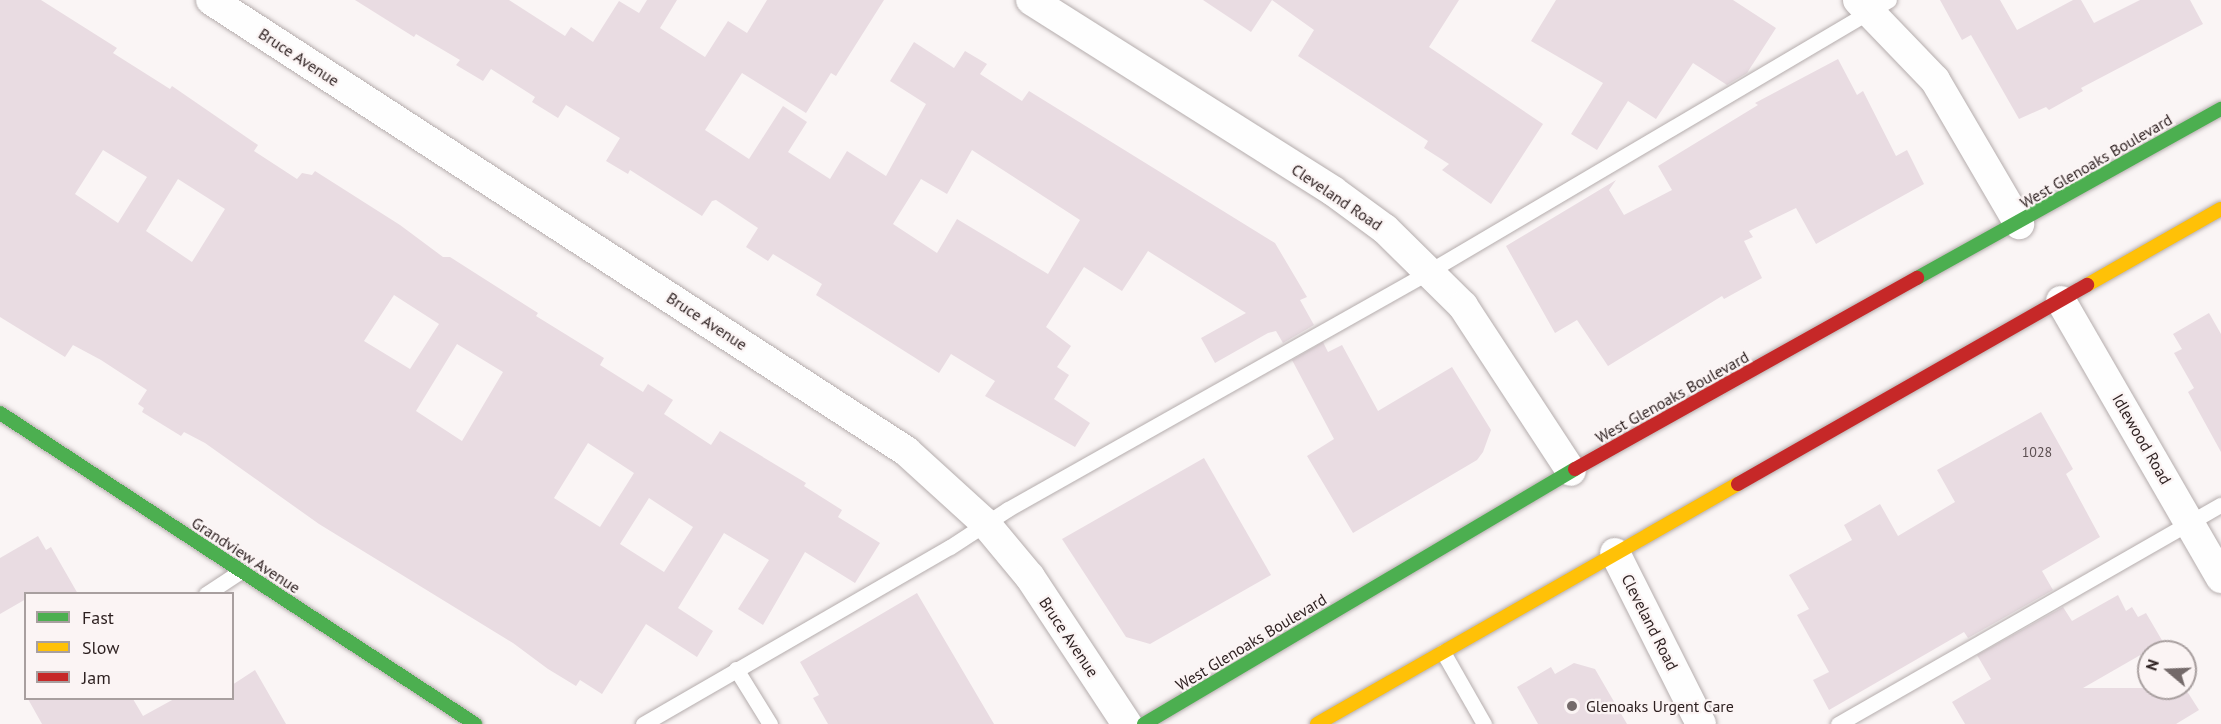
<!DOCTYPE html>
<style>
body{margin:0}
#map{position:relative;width:2221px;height:724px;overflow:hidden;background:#faf5f5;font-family:"PT Sans",sans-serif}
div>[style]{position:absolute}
.building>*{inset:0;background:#e9dce2}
.roads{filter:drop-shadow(0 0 2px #b5adad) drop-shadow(0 0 2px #b5adad)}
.lane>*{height:15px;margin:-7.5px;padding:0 7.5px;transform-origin:7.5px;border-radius:7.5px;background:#fefefe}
.street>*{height:30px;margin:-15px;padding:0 15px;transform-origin:15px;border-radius:15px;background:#fefefe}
.fast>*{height:14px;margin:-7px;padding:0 7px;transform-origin:7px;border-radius:7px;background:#4caf50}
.slow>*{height:14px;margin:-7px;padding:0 7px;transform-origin:7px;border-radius:7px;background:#ffc107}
.jam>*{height:14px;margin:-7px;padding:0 7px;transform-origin:7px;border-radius:7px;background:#c62828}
.dots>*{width:16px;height:16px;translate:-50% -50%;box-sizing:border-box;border:3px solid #fbf4f4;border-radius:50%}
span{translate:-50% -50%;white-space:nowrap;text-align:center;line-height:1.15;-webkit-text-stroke:4.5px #fbf4f4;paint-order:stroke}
.number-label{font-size:14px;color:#5b4e50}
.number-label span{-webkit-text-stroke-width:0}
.street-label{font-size:16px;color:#2c1f1f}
.poi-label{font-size:16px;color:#2c1f1f}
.left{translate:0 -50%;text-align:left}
.legend{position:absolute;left:24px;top:592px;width:210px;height:108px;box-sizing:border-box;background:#fbf4f4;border:2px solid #a89f9f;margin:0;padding:8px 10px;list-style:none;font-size:18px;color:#2c1f1f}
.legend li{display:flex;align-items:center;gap:12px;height:30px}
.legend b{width:30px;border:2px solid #a89f9f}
.north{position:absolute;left:2137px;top:640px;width:60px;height:60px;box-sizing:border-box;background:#fbf4f4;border:2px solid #a89f9f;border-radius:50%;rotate:289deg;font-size:16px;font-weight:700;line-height:24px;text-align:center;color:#2c1f1f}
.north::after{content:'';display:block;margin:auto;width:21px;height:27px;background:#746a6a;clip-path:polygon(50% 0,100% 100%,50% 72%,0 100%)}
</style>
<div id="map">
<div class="building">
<div style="clip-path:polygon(evenodd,0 0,41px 0,117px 48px,113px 53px,170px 89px,172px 86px,258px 145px,254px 151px,297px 179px,302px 173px,312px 175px,315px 171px,400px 225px,443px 257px,450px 257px,538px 313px,536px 316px,604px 358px,600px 365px,643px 392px,648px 384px,673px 400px,664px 414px,711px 445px,720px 431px,806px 483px,804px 486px,842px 510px,838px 517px,880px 543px,855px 583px,805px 552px,763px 625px,738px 609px,769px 560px,724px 533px,678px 608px,713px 631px,697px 657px,646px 624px,602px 694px,580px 680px,576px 686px,548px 669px,513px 643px,319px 524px,205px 443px,184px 432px,181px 436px,142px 412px,144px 408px,138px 404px,147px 390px,101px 360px,73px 345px,65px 357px,0 317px,0 0,103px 150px,147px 177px,118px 223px,75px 194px,103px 150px,0 0,178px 179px,225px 209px,192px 262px,146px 231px,178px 179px,0 0,394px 295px,439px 324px,410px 369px,364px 341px,394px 295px,0 0,457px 344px,503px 372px,462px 441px,416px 411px,457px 344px,0 0,588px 443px,634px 473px,600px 527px,554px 498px,588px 443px,0 0,649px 498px,693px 527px,664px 572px,620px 544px,649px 498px)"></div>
<div style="clip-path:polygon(evenodd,355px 0,509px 0,565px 36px,571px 27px,593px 42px,619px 1px,639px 13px,647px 0,677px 0,660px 28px,705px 57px,728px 21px,747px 33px,767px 0,884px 0,836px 76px,831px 73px,806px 113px,742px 73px,705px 130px,749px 159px,783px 106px,807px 122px,788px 152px,830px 179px,847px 151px,886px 176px,926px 104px,890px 81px,914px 42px,954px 68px,965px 51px,987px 64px,980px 74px,1022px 101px,1029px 91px,1275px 243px,1307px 297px,1300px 300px,1314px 325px,1283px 343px,1276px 331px,1268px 333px,1215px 363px,1201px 338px,1246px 313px,1148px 251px,1122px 291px,1084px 267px,1046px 327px,1071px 346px,1057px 367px,1069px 375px,1054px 399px,1090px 423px,1075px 447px,985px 396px,995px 381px,951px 354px,939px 373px,816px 295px,822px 284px,773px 254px,768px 261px,746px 247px,758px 228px,716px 200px,712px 201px,702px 216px,630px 170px,628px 174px,606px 161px,620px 138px,566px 105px,558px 118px,532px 102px,535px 97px,491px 69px,483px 81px,456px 65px,460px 60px,416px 34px,414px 37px,355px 0,972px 150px,1080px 220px,1048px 274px,957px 219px,937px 253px,893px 224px,921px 179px,947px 194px,972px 150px)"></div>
<div style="clip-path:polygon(1203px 0,1272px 0,1251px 32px)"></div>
<div style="clip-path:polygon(1272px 0,1459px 0,1429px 47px,1543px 124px,1491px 204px,1442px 170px,1449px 164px,1424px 148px,1428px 141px,1298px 56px,1314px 30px)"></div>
<div style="clip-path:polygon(1556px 0,1733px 0,1776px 28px,1747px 73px,1727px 85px,1693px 63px,1656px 119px,1628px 101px,1597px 150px,1571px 134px,1603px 83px,1531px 41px)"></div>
<div style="clip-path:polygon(1940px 0,2000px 0,2017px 30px,2073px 0,2081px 0,2094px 23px,2140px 0,2190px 0,2203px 24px,2081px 88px,2083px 91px,2049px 110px,2046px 107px,2019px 119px,1971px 35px,1962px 40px)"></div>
<div style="clip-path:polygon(1838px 59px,1857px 95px,1863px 91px,1896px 156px,1907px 150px,1924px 184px,1816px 244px,1796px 208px,1749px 231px,1753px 237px,1744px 241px,1762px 278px,1724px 299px,1722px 296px,1608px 366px,1577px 320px,1555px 333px,1506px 246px,1616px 180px,1609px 190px,1624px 215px,1672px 190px,1658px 166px,1758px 105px,1755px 103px)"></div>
<div style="clip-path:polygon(2209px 313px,2221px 334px,2221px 452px,2188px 392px,2194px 388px,2174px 353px,2182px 349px,2173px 334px)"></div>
<div style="clip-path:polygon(1323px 342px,1328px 352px,1342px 345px,1378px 411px,1452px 367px,1491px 430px,1483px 452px,1477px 460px,1353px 533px,1307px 456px,1334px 439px,1292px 360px)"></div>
<div style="clip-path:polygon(2041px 412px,2073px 469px,2066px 474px,2100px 537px,2042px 571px,2053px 590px,1968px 638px,1964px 632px,1829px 710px,1813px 680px,1829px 672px,1797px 615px,1809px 609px,1789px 575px,1852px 540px,1844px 525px,1880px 504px,1898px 536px,1955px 502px,1937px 470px)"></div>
<div style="clip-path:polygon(1204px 458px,1271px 575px,1150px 644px,1126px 637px,1062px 539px)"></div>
<div style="clip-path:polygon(38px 536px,46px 550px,51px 547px,78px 594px,26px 594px,26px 599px,0 614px,0 558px)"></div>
<div style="clip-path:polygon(917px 593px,994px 724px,828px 724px,813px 698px,819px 695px,800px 662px)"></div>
<div style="clip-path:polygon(2118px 595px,2126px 611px,2132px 607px,2138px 617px,2146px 613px,2163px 642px,2083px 688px,2185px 688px,2199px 710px,2176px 724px,1965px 724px,1952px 702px,1991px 679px,1977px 655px,2063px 607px,2072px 621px)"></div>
<div style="clip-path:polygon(1574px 663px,1595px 669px,1627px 724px,1538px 724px,1517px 687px,1551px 667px,1555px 674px)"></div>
<div style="clip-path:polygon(255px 670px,286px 724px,42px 724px,28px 699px,133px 699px,143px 716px,174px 699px,232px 699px,232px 685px)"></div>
</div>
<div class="roads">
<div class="lane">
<div style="left:206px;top:594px;width:42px;rotate:-33.3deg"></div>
<div style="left:1443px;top:652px;width:83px;rotate:60.3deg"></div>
<div style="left:736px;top:669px;width:65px;rotate:58.3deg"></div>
<div style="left:643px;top:724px;width:354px;rotate:-30deg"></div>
<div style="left:950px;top:547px;width:69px;rotate:-33.2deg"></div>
<div style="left:1008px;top:509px;width:482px;rotate:-29.4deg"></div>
<div style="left:1428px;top:272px;width:535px;rotate:-30.54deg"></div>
<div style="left:1838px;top:724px;width:441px;rotate:-29.8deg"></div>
</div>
<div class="street">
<div style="left:211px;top:0;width:829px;rotate:32.98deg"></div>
<div style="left:906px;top:451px;width:107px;rotate:42.3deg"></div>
<div style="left:985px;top:523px;width:70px;rotate:50.2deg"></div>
<div style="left:1030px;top:577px;width:176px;rotate:56.6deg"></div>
<div style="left:1031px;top:0;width:357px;rotate:32.3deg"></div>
<div style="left:1333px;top:191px;width:64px;rotate:36.2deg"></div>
<div style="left:1385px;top:229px;width:110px;rotate:44.6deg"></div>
<div style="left:1463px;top:306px;width:197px;rotate:56.8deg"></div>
<div style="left:1858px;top:0;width:111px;rotate:46.1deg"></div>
<div style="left:1935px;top:80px;width:167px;rotate:59.7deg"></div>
<div style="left:2061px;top:301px;width:320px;rotate:60deg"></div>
<div style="left:1615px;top:553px;width:191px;rotate:63.3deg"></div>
</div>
<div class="fast">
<div style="left:1917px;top:278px;width:348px;rotate:-29.1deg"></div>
<div style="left:0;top:413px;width:568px;rotate:33.21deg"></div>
<div style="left:1144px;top:724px;width:501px;rotate:-30.61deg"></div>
</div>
<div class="slow">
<div style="left:2087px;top:285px;width:154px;rotate:-29.6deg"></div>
<div style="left:1317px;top:724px;width:485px;rotate:-29.7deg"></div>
</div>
<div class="jam">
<div style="left:1575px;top:469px;width:392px;rotate:-29.2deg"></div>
<div style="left:1738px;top:484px;width:402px;rotate:-29.7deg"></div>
</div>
</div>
<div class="dots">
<div style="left:1572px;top:706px;background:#746a6a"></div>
</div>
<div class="number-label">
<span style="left:2037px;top:452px">1028</span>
</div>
<div class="street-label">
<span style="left:299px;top:57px;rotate:33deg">Bruce Avenue</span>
<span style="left:2096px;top:161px;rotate:-30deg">West Glenoaks Boulevard</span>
<span style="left:1337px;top:197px;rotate:34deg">Cleveland Road</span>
<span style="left:707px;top:321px;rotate:33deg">Bruce Avenue</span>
<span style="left:1672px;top:397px;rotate:-29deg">West Glenoaks Boulevard</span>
<span style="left:2142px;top:439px;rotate:60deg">Idlewood Road</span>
<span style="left:246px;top:555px;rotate:33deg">Grandview Avenue</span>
<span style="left:1650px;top:622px;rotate:63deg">Cleveland Road</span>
<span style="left:1069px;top:637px;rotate:56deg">Bruce Avenue</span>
<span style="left:1251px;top:642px;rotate:-31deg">West Glenoaks Boulevard</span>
</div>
<div class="poi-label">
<span class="left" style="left:1586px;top:706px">Glenoaks Urgent Care</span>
</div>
<ul class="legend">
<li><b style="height:8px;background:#4caf50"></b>Fast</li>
<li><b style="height:8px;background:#ffc107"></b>Slow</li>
<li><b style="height:8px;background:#c62828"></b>Jam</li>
</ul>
<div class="north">N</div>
</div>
